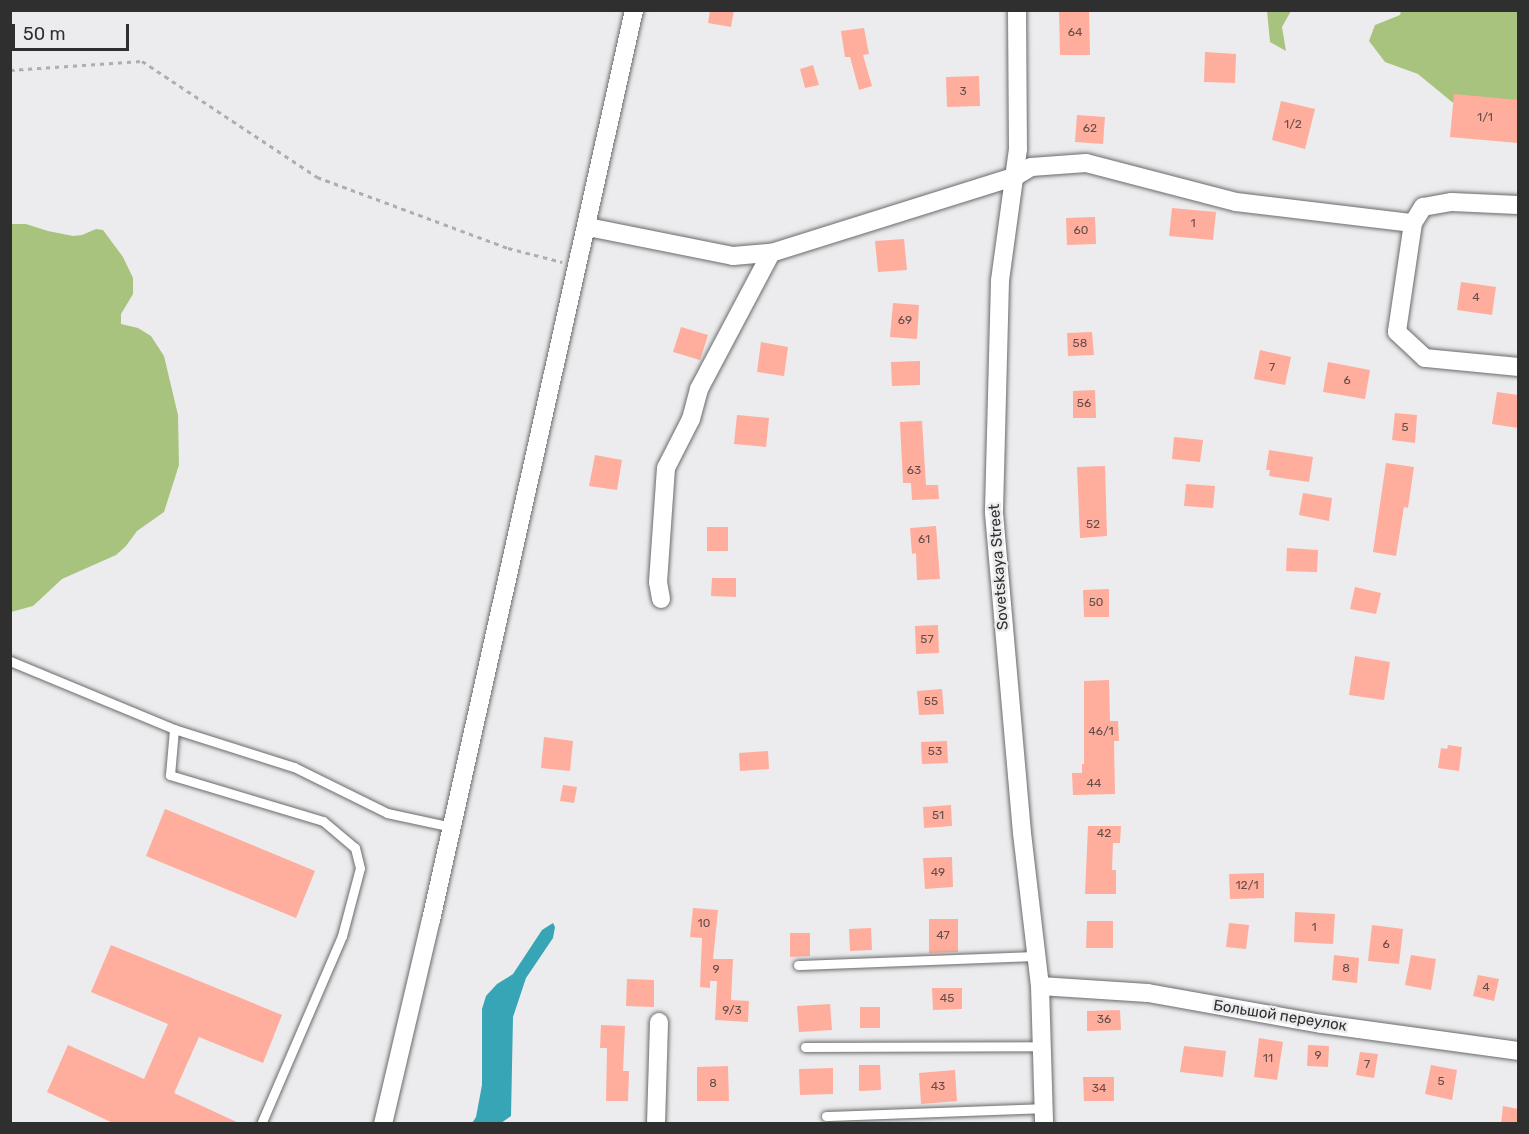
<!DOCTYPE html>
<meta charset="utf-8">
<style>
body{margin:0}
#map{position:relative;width:1529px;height:1134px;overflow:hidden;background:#ececee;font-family:Rubik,sans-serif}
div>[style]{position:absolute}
.forest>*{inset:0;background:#a8c37d}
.water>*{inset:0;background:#37a5b5}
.building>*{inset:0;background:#ffad9d}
.path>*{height:3px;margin-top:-1.5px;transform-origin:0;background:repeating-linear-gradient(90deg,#aeaeaf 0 4.5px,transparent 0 9px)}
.roads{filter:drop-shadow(0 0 2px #6a6b6c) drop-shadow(0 0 2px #6a6b6c)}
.lane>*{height:9px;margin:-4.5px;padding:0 4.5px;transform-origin:4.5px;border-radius:4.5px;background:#fff}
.street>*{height:18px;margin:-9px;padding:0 9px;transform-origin:9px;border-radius:9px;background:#fff}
span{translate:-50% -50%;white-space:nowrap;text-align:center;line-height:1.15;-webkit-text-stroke:5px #ececee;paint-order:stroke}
.number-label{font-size:12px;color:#634e4a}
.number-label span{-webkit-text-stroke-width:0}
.street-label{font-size:15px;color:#2f2f2f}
.frame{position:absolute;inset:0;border:12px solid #2f2f2f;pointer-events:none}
.scale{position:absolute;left:12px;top:24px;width:117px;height:27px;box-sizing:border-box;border:3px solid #2f2f2f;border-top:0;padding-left:8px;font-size:18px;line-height:21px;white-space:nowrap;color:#2f2f2f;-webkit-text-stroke:4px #ececee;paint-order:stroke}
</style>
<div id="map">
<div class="forest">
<div style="clip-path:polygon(1267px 11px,1291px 11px,1282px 27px,1286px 51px,1270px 42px)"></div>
<div style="clip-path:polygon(1401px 11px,1518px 11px,1518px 103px,1491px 106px,1452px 102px,1418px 74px,1385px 62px,1369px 41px,1375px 25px,1400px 15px)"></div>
<div style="clip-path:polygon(11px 224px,26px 224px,48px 231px,73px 236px,82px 235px,96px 229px,103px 230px,123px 257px,133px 278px,133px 294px,121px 314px,121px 324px,138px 328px,151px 336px,164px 356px,178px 415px,179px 465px,164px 512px,137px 531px,126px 546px,116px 555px,62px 579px,33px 606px,11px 612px)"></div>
</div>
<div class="water">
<div style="clip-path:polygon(553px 923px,555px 927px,553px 938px,526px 978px,513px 1017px,511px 1116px,501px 1123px,472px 1123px,476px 1117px,482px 1085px,482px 1009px,486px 996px,497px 984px,513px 974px,542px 930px)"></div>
</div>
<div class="building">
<div style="clip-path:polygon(710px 10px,734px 10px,731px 27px,708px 23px)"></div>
<div style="clip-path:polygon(1059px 10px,1089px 10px,1090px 55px,1060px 55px)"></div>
<div style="clip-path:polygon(864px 28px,869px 54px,863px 55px,872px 86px,859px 90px,850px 57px,845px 57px,841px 31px)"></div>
<div style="clip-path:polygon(1205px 52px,1236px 54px,1235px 83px,1204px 82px)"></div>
<div style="clip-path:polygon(813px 65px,819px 85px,805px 88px,800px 69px)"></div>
<div style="clip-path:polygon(979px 76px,980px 106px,947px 107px,946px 77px)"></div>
<div style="clip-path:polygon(1454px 94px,1518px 100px,1518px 143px,1450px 137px)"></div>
<div style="clip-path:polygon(1281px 101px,1315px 109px,1305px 149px,1272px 140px)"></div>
<div style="clip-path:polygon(1077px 115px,1105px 117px,1103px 144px,1075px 142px)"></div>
<div style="clip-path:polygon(1172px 208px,1216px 212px,1213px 240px,1169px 236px)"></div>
<div style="clip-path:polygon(1095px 217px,1096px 244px,1067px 245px,1066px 218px)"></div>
<div style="clip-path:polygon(904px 239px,907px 270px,878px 272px,875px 241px)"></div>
<div style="clip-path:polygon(1461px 282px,1496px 287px,1492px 315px,1457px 310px)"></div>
<div style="clip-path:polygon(893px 303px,919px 305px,917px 339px,890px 337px)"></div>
<div style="clip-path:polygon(681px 327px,708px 335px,700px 360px,673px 352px)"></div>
<div style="clip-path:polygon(1092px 332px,1094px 355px,1068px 356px,1067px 333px)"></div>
<div style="clip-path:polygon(761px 342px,788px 347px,784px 376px,757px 372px)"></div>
<div style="clip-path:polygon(1260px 350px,1291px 357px,1285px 385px,1254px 379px)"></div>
<div style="clip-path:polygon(920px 361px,920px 385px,892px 386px,891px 362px)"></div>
<div style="clip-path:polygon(1328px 362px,1370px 370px,1365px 399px,1323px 392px)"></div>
<div style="clip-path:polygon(1095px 390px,1096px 418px,1073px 418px,1073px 391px)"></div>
<div style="clip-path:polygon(1497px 392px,1518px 395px,1518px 428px,1492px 424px)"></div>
<div style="clip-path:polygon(1395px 413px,1417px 415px,1415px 443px,1392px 440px)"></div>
<div style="clip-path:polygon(737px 415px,769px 418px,766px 447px,734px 444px)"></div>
<div style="clip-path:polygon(922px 421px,926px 485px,938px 485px,939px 499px,912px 500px,911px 483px,903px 483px,900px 422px)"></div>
<div style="clip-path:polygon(1174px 437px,1203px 440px,1200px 462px,1172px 459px)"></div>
<div style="clip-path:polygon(1269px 450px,1313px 457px,1309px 482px,1269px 476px,1270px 470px,1266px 470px)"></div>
<div style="clip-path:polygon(595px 455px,622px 460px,617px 490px,589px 486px)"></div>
<div style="clip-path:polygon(1386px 463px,1414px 467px,1408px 508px,1404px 507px,1396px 556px,1373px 552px)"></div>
<div style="clip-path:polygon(1105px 466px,1107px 536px,1080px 538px,1077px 467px)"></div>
<div style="clip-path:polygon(1186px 484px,1215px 486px,1213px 508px,1184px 506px)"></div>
<div style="clip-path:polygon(1303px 493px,1332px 498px,1329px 521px,1299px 515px)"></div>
<div style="clip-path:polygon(936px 526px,940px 579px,917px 580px,916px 553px,912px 554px,910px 528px)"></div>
<div style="clip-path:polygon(707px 527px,728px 527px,728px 551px,707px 551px)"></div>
<div style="clip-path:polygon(1287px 548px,1318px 550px,1317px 572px,1286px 571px)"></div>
<div style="clip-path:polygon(712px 578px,736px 578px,736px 597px,711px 596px)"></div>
<div style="clip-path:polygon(1355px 587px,1381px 593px,1376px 614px,1350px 609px)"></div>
<div style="clip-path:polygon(1109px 589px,1109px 617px,1084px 617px,1083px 590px)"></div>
<div style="clip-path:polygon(938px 625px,939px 653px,916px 654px,915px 626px)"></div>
<div style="clip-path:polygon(1355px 656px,1390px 662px,1384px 700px,1349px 695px)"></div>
<div style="clip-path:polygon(1109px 680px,1110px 721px,1118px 721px,1119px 741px,1114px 741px,1115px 794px,1073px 795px,1072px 773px,1082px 773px,1082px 764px,1084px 764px,1084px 681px)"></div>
<div style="clip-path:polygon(942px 689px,944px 714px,919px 715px,917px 691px)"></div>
<div style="clip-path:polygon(544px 737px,573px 741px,570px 771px,541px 768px)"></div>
<div style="clip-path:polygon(947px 741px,948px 763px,922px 764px,921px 742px)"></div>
<div style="clip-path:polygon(1448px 745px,1462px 747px,1459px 771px,1438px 768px,1441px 748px,1447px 749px)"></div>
<div style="clip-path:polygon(768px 751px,769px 769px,740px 771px,739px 753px)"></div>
<div style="clip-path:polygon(563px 785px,577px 787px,574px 803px,560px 801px)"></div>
<div style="clip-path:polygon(951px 805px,952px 826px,924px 828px,923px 807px)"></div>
<div style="clip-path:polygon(165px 809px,315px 871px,296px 918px,146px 856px)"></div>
<div style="clip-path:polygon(1088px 826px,1121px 826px,1120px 843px,1113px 843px,1112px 870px,1116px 870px,1116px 894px,1085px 894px)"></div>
<div style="clip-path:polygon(952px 857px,953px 887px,925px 889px,923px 858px)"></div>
<div style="clip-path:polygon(1264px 873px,1264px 898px,1230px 899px,1229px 874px)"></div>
<div style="clip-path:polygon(693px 908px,718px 910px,713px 959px,733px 959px,731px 1000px,749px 1001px,748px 1022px,715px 1020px,717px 981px,710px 981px,710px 988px,700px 987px,702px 938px,690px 937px)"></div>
<div style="clip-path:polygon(1295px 912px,1335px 914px,1333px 944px,1294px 942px)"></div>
<div style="clip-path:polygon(929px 919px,958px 919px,958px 952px,929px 953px)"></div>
<div style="clip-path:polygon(1087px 921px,1113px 921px,1113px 948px,1086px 948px)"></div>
<div style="clip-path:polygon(1229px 923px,1249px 925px,1246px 949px,1226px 947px)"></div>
<div style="clip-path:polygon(1372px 925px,1403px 929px,1399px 964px,1368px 961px)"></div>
<div style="clip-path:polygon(871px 928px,872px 950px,850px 951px,849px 929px)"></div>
<div style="clip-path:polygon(790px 933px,810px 933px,810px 956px,790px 957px)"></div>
<div style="clip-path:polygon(111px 945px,282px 1015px,263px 1063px,199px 1037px,174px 1093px,241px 1124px,115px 1124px,47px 1092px,68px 1045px,144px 1079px,168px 1024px,91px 992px)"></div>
<div style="clip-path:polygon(1334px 955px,1359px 958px,1357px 983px,1332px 980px)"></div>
<div style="clip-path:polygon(1411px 955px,1436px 959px,1431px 990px,1405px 985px)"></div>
<div style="clip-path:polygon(1478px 975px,1499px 979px,1494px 1001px,1473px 996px)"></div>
<div style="clip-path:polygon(627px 979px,654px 980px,654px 1007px,626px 1006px)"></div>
<div style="clip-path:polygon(932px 988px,962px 988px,962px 1009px,933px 1010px)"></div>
<div style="clip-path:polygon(830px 1004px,832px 1030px,799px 1032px,797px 1006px)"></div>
<div style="clip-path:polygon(860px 1007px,880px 1007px,880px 1028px,860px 1028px)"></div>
<div style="clip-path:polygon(1120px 1010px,1121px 1030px,1087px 1031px,1087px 1011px)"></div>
<div style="clip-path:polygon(601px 1025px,625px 1026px,623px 1071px,629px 1071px,628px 1101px,606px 1101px,607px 1048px,600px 1048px)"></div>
<div style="clip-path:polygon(1259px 1038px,1283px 1042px,1277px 1080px,1254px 1077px)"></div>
<div style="clip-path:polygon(1308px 1045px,1329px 1046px,1328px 1067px,1307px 1066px)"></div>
<div style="clip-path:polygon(1184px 1046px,1226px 1051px,1223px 1077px,1180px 1072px)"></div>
<div style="clip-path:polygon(1360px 1052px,1378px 1054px,1374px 1078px,1356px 1075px)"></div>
<div style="clip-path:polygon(859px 1065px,880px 1065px,881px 1090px,859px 1091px)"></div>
<div style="clip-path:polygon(1431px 1065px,1457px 1070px,1452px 1100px,1425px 1094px)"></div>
<div style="clip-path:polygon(728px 1066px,729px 1101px,697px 1101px,697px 1067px)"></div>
<div style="clip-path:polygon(833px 1068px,833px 1094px,800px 1095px,799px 1069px)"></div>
<div style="clip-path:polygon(955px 1070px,957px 1101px,921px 1104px,919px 1073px)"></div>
<div style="clip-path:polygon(1083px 1077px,1114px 1077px,1114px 1101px,1084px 1101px)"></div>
<div style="clip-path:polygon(1503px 1106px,1518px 1109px,1518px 1124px,1501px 1124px)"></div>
</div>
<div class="path">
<div style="left:10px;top:70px;width:132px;rotate:-3.9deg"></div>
<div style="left:142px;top:61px;width:210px;rotate:33.5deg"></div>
<div style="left:317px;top:177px;width:204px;rotate:20.4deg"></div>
<div style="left:508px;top:248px;width:56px;rotate:14.5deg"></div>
</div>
<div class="roads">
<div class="lane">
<div style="left:10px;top:661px;width:178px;rotate:22.5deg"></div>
<div style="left:798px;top:965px;width:239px;rotate:-2.2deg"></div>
<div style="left:805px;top:1047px;width:237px;rotate:-0.2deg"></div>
<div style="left:826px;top:1116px;width:217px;rotate:-2.1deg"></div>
<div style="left:261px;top:1124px;width:205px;rotate:-66.7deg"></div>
<div style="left:342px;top:936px;width:70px;rotate:-75.2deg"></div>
<div style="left:360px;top:868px;width:21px;rotate:-104deg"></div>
<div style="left:355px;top:848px;width:42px;rotate:-139.8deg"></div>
<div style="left:323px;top:821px;width:160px;rotate:-163.3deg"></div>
<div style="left:170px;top:775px;width:46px;rotate:-85deg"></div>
<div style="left:174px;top:729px;width:126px;rotate:17.6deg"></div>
<div style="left:294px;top:767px;width:104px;rotate:26.3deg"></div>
<div style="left:387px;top:813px;width:66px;rotate:12.2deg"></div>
</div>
<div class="street">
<div style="left:1017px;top:10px;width:139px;rotate:89.6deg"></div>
<div style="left:1018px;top:149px;width:133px;rotate:97.8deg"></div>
<div style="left:1000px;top:281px;width:232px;rotate:91.5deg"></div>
<div style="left:994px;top:513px;width:321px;rotate:85deg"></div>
<div style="left:1022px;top:833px;width:154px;rotate:83.3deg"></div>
<div style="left:1040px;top:986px;width:138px;rotate:88.3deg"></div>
<div style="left:1413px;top:223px;width:110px;rotate:98.4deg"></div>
<div style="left:1397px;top:332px;width:38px;rotate:43deg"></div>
<div style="left:1425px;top:358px;width:93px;rotate:5.5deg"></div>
<div style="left:588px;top:227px;width:148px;rotate:11.3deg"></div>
<div style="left:733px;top:256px;width:38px;rotate:-5deg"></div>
<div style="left:771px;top:253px;width:257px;rotate:-17.4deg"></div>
<div style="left:1016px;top:176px;width:17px;rotate:-31deg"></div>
<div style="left:1031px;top:167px;width:55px;rotate:-4.2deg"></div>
<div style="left:1086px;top:163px;width:155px;rotate:14.6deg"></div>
<div style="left:1236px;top:202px;width:178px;rotate:6.8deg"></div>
<div style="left:1413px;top:223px;width:19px;rotate:-58deg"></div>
<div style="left:1423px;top:207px;width:29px;rotate:-10deg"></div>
<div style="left:1452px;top:202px;width:66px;rotate:2.6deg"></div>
<div style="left:661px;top:599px;width:17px;rotate:-100deg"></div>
<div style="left:658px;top:582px;width:114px;rotate:-86deg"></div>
<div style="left:666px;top:468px;width:55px;rotate:-63deg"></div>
<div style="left:691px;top:419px;width:31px;rotate:-75deg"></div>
<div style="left:699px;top:389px;width:154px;rotate:-62.1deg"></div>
<div style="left:1040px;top:986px;width:108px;rotate:3.7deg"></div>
<div style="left:1148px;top:993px;width:177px;rotate:10.1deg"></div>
<div style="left:1322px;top:1024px;width:198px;rotate:7.8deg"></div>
<div style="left:383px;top:1124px;width:210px;rotate:-76.8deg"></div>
<div style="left:431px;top:920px;width:932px;rotate:-77.42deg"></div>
<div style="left:656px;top:1124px;width:102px;rotate:-88.3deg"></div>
</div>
</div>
<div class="number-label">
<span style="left:1075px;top:33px">64</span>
<span style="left:963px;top:92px">3</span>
<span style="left:1485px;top:118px">1/1</span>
<span style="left:1293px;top:125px">1/2</span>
<span style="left:1090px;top:129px">62</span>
<span style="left:1193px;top:224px">1</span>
<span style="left:1081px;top:231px">60</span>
<span style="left:1476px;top:298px">4</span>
<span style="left:905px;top:321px">69</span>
<span style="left:1080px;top:344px">58</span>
<span style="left:1272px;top:368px">7</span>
<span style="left:1347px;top:381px">6</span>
<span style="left:1084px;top:404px">56</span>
<span style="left:1405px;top:428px">5</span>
<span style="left:914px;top:471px">63</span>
<span style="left:1093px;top:525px">52</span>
<span style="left:924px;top:540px">61</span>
<span style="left:1096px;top:603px">50</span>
<span style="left:927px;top:640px">57</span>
<span style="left:931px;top:702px">55</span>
<span style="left:1101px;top:732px">46/1</span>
<span style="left:935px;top:752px">53</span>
<span style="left:1094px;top:784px">44</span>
<span style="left:938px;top:816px">51</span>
<span style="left:1104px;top:834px">42</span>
<span style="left:938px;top:873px">49</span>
<span style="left:1247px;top:886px">12/1</span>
<span style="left:704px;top:924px">10</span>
<span style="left:1314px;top:928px">1</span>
<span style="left:943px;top:936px">47</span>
<span style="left:1386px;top:945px">6</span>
<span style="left:1346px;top:969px">8</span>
<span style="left:716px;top:970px">9</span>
<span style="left:1486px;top:988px">4</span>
<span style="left:947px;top:999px">45</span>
<span style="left:732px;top:1011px">9/3</span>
<span style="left:1104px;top:1020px">36</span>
<span style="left:1318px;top:1056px">9</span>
<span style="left:1268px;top:1059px">11</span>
<span style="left:1367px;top:1065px">7</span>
<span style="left:1441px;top:1082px">5</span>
<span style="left:713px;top:1084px">8</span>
<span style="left:938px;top:1087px">43</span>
<span style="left:1099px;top:1089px">34</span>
</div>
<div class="street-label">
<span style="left:999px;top:567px;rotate:-94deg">Sovetskaya Street</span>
<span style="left:1280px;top:1016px;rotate:9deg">Большой переулок</span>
</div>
<div class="frame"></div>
<div class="scale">50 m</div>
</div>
